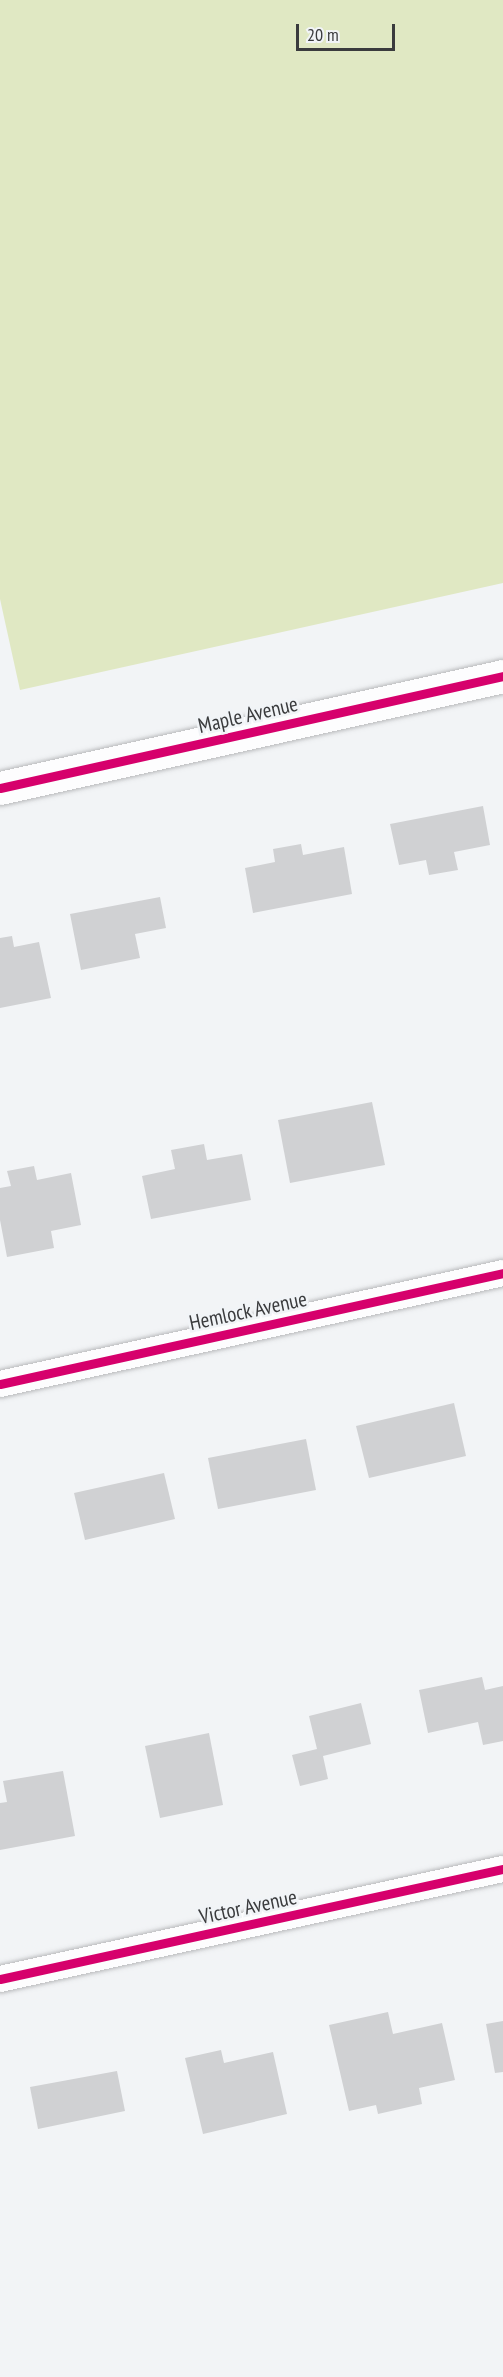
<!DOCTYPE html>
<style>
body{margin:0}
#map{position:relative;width:503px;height:2377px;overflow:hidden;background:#f2f4f6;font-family:"PT Sans Narrow",sans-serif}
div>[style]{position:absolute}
.green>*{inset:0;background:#e0e8c3}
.building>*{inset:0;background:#d0d1d3}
.roads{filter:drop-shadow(0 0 2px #b9babc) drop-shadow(0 0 2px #b9babc)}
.street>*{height:26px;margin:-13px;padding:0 13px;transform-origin:13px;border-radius:13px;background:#fdfdfe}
.secondary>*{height:33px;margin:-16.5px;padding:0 16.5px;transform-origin:16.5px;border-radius:16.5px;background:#fdfdfe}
.cycleway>*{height:9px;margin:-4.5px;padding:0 4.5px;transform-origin:4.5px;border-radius:4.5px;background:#d6006c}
span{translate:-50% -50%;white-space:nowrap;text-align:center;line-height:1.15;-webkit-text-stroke:5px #f1f4f7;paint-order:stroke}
.street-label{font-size:21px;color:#3a3b3d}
.scale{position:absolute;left:296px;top:24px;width:99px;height:27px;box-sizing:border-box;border:3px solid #3a3b3d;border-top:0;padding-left:8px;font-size:18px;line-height:21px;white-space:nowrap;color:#3a3b3d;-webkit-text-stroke:4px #f1f4f7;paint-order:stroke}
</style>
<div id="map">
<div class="green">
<div style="clip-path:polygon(0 0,503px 0,503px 583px,20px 690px,0 599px)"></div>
</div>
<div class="building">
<div style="clip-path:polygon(483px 806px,490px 845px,454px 852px,458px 870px,429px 875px,426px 860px,399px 865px,390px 824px)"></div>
<div style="clip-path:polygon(301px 844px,303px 855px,344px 847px,352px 894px,253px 913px,245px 868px,275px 862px,273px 849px)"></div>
<div style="clip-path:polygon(160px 897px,166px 928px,135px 934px,140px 958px,81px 970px,70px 914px)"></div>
<div style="clip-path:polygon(12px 936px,14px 947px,39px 942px,51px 998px,0 1008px,0 938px)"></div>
<div style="clip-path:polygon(372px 1102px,385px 1165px,290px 1183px,278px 1120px)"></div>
<div style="clip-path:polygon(204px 1144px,207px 1160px,242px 1154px,251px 1200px,151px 1219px,142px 1176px,175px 1169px,171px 1150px)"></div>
<div style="clip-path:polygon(34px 1166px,37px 1180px,71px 1173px,81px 1225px,51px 1231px,54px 1248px,7px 1257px,0 1220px,0 1188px,11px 1186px,7px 1171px)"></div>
<div style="clip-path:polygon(454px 1403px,466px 1456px,369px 1478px,356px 1426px)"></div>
<div style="clip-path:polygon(306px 1439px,316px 1490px,218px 1509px,208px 1458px)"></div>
<div style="clip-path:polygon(164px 1473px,175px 1519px,85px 1540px,74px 1493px)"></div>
<div style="clip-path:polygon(482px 1677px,485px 1690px,503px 1686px,503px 1741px,483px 1745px,478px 1722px,428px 1733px,419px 1690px)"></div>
<div style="clip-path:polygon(361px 1703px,371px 1744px,323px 1756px,328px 1779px,300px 1786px,292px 1755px,317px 1749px,309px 1716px)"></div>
<div style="clip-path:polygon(209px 1733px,223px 1805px,160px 1818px,145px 1746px)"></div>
<div style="clip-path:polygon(63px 1771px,75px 1836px,0 1850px,0 1803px,7px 1802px,3px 1781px)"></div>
<div style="clip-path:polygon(388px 2012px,393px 2034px,442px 2023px,455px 2080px,419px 2088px,422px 2104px,378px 2114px,376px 2105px,349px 2111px,329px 2025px)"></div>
<div style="clip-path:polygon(503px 2021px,503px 2072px,495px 2073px,486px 2024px)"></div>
<div style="clip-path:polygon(221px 2050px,224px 2063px,273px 2052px,287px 2114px,203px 2134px,185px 2058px)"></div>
<div style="clip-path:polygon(117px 2071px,125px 2111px,38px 2129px,30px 2087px)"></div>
</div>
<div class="roads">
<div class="street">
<div style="left:0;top:1384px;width:515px;rotate:-12.44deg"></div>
<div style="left:0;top:1979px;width:515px;rotate:-12.34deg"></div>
</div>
<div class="secondary">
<div style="left:0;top:788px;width:515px;rotate:-12.55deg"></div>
</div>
</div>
<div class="cycleway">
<div style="left:0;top:788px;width:515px;rotate:-12.55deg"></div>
<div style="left:0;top:1384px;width:515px;rotate:-12.44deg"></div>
<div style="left:0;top:1979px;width:515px;rotate:-12.34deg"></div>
</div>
<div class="street-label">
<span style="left:248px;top:715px;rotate:-13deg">Maple Avenue</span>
<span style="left:248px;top:1311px;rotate:-12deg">Hemlock Avenue</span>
<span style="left:248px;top:1907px;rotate:-12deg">Victor Avenue</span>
</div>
<div class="scale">20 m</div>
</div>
